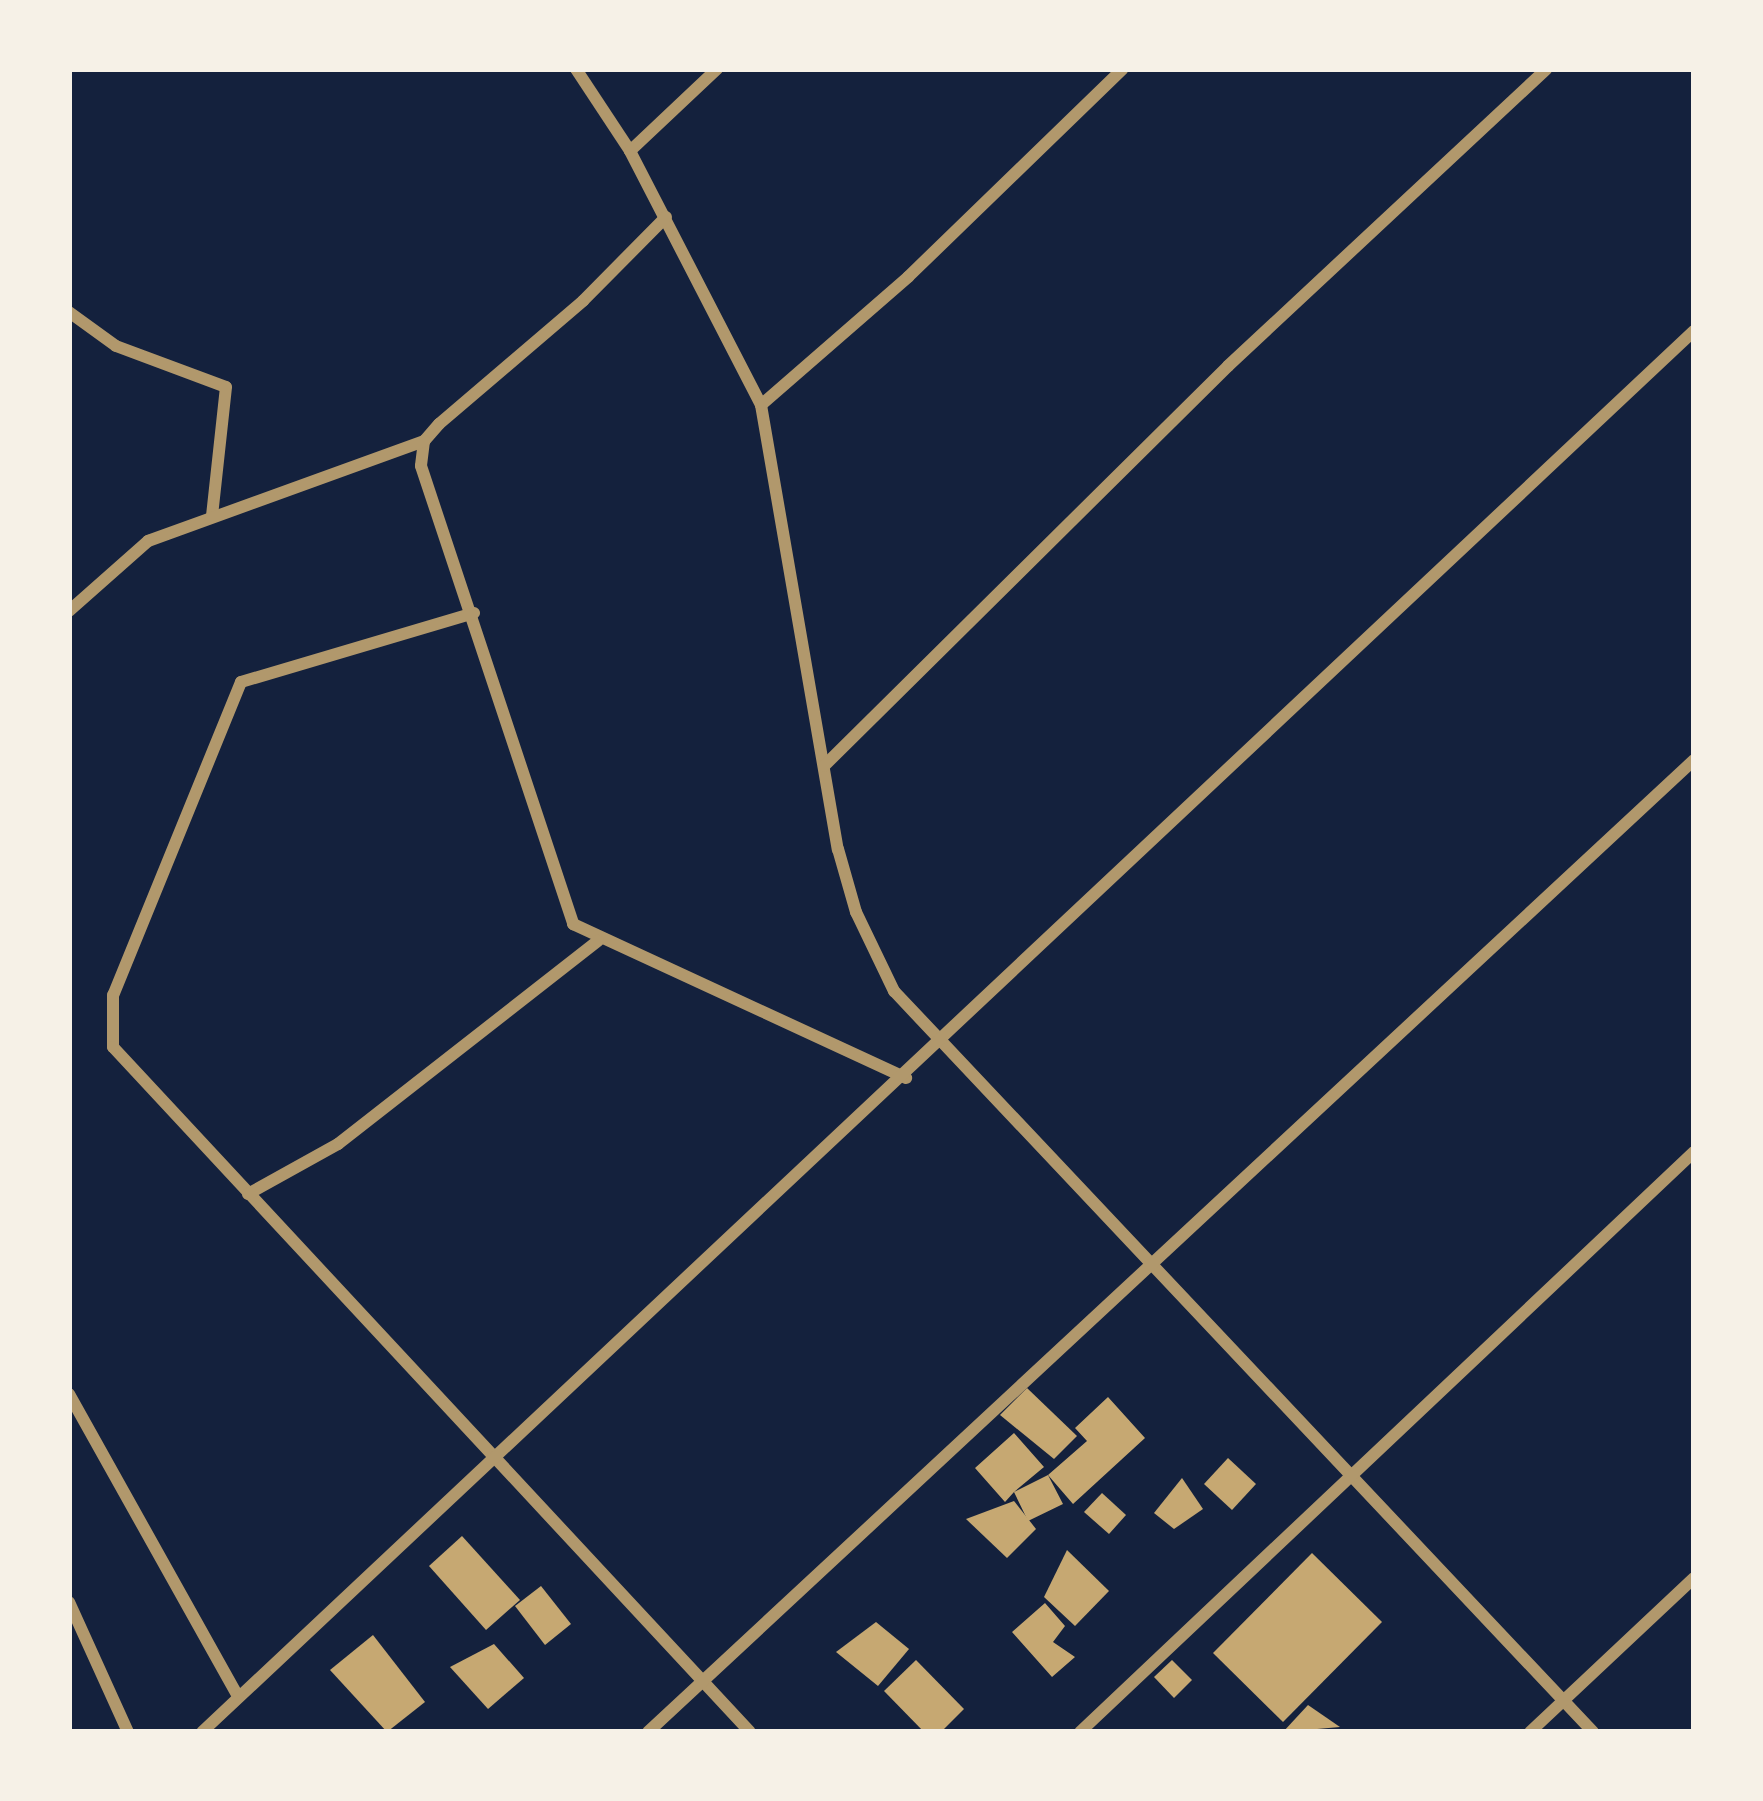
<!DOCTYPE html>
<style>
body{margin:0}
#map{position:relative;width:1763px;height:1801px;overflow:hidden;background:#14213d;font-family:"PT Sans",sans-serif}
div>[style]{position:absolute}
.building>*{inset:0;background:#c6a872}
.minor>*{height:12px;margin:-6px;padding:0 6px;transform-origin:6px;border-radius:6px;background:#b1986c}
span{translate:-50% -50%;white-space:nowrap;text-align:center;line-height:1.15;-webkit-text-stroke:9px #f6f1e7;paint-order:stroke}
.frame{position:absolute;inset:0;border:72px solid #f6f1e7;pointer-events:none}
</style>
<div id="map">
<div class="building">
<div style="clip-path:polygon(1027px 1388px,1077px 1436px,1054px 1459px,1000px 1415px)"></div>
<div style="clip-path:polygon(1108px 1397px,1145px 1438px,1073px 1504px,1048px 1475px,1087px 1441px,1075px 1428px)"></div>
<div style="clip-path:polygon(1014px 1433px,1044px 1467px,1014px 1492px,1048px 1475px,1063px 1504px,1028px 1521px,1014px 1492px,1005px 1502px,975px 1468px)"></div>
<div style="clip-path:polygon(1228px 1458px,1256px 1484px,1232px 1510px,1204px 1484px)"></div>
<div style="clip-path:polygon(1182px 1478px,1203px 1509px,1174px 1529px,1154px 1513px)"></div>
<div style="clip-path:polygon(1102px 1493px,1126px 1515px,1109px 1534px,1084px 1512px)"></div>
<div style="clip-path:polygon(1014px 1501px,1036px 1529px,1007px 1558px,966px 1519px)"></div>
<div style="clip-path:polygon(462px 1536px,520px 1600px,486px 1630px,429px 1566px)"></div>
<div style="clip-path:polygon(1067px 1550px,1109px 1591px,1075px 1626px,1044px 1597px)"></div>
<div style="clip-path:polygon(1312px 1553px,1382px 1622px,1283px 1722px,1213px 1653px)"></div>
<div style="clip-path:polygon(541px 1586px,571px 1624px,545px 1645px,515px 1606px)"></div>
<div style="clip-path:polygon(1045px 1603px,1065px 1626px,1053px 1642px,1075px 1657px,1052px 1677px,1012px 1632px)"></div>
<div style="clip-path:polygon(876px 1622px,909px 1649px,878px 1686px,836px 1652px)"></div>
<div style="clip-path:polygon(373px 1635px,425px 1702px,387px 1732px,330px 1670px)"></div>
<div style="clip-path:polygon(494px 1644px,524px 1678px,488px 1709px,450px 1667px)"></div>
<div style="clip-path:polygon(916px 1660px,964px 1709px,941px 1732px,924px 1732px,884px 1691px)"></div>
<div style="clip-path:polygon(1172px 1660px,1192px 1680px,1174px 1698px,1154px 1677px)"></div>
<div style="clip-path:polygon(1308px 1705px,1340px 1727px,1283px 1732px)"></div>
</div>
<div class="minor">
<div style="left:576px;top:69px;width:98px;rotate:56.6deg"></div>
<div style="left:630px;top:151px;width:286px;rotate:62.7deg"></div>
<div style="left:761px;top:405px;width:451px;rotate:80.2deg"></div>
<div style="left:838px;top:849px;width:66px;rotate:74.1deg"></div>
<div style="left:856px;top:912px;width:88px;rotate:64.3deg"></div>
<div style="left:894px;top:991px;width:1019px;rotate:46.67deg"></div>
<div style="left:630px;top:151px;width:120px;rotate:-43.3deg"></div>
<div style="left:666px;top:217px;width:118px;rotate:134.7deg"></div>
<div style="left:583px;top:301px;width:189px;rotate:139.5deg"></div>
<div style="left:439px;top:424px;width:23px;rotate:131deg"></div>
<div style="left:424px;top:441px;width:25px;rotate:97deg"></div>
<div style="left:421px;top:466px;width:483px;rotate:71.6deg"></div>
<div style="left:573px;top:924px;width:367px;rotate:24.8deg"></div>
<div style="left:69px;top:312px;width:58px;rotate:35.9deg"></div>
<div style="left:116px;top:346px;width:117px;rotate:20.4deg"></div>
<div style="left:226px;top:387px;width:130px;rotate:96.2deg"></div>
<div style="left:761px;top:405px;width:195px;rotate:-41deg"></div>
<div style="left:908px;top:277px;width:299px;rotate:-44.1deg"></div>
<div style="left:69px;top:611px;width:106px;rotate:-41.5deg"></div>
<div style="left:148px;top:541px;width:294px;rotate:-19.9deg"></div>
<div style="left:474px;top:613px;width:243px;rotate:163.5deg"></div>
<div style="left:241px;top:682px;width:338px;rotate:112.2deg"></div>
<div style="left:113px;top:995px;width:52px;rotate:90deg"></div>
<div style="left:113px;top:1047px;width:935px;rotate:47.08deg"></div>
<div style="left:824px;top:766px;width:569px;rotate:-44.71deg"></div>
<div style="left:1228px;top:366px;width:435px;rotate:-43deg"></div>
<div style="left:248px;top:1194px;width:103px;rotate:-29.1deg"></div>
<div style="left:338px;top:1144px;width:330px;rotate:-38deg"></div>
<div style="left:69px;top:1394px;width:347px;rotate:60.8deg"></div>
<div style="left:69px;top:1602px;width:143px;rotate:65.6deg"></div>
<div style="left:202px;top:1732px;width:2047px;rotate:-43.2deg"></div>
<div style="left:648px;top:1732px;width:1428px;rotate:-42.9deg"></div>
<div style="left:1080px;top:1732px;width:845px;rotate:-43.37deg"></div>
<div style="left:1530px;top:1732px;width:225px;rotate:-43.2deg"></div>
</div>
<div class="frame"></div>
</div>
